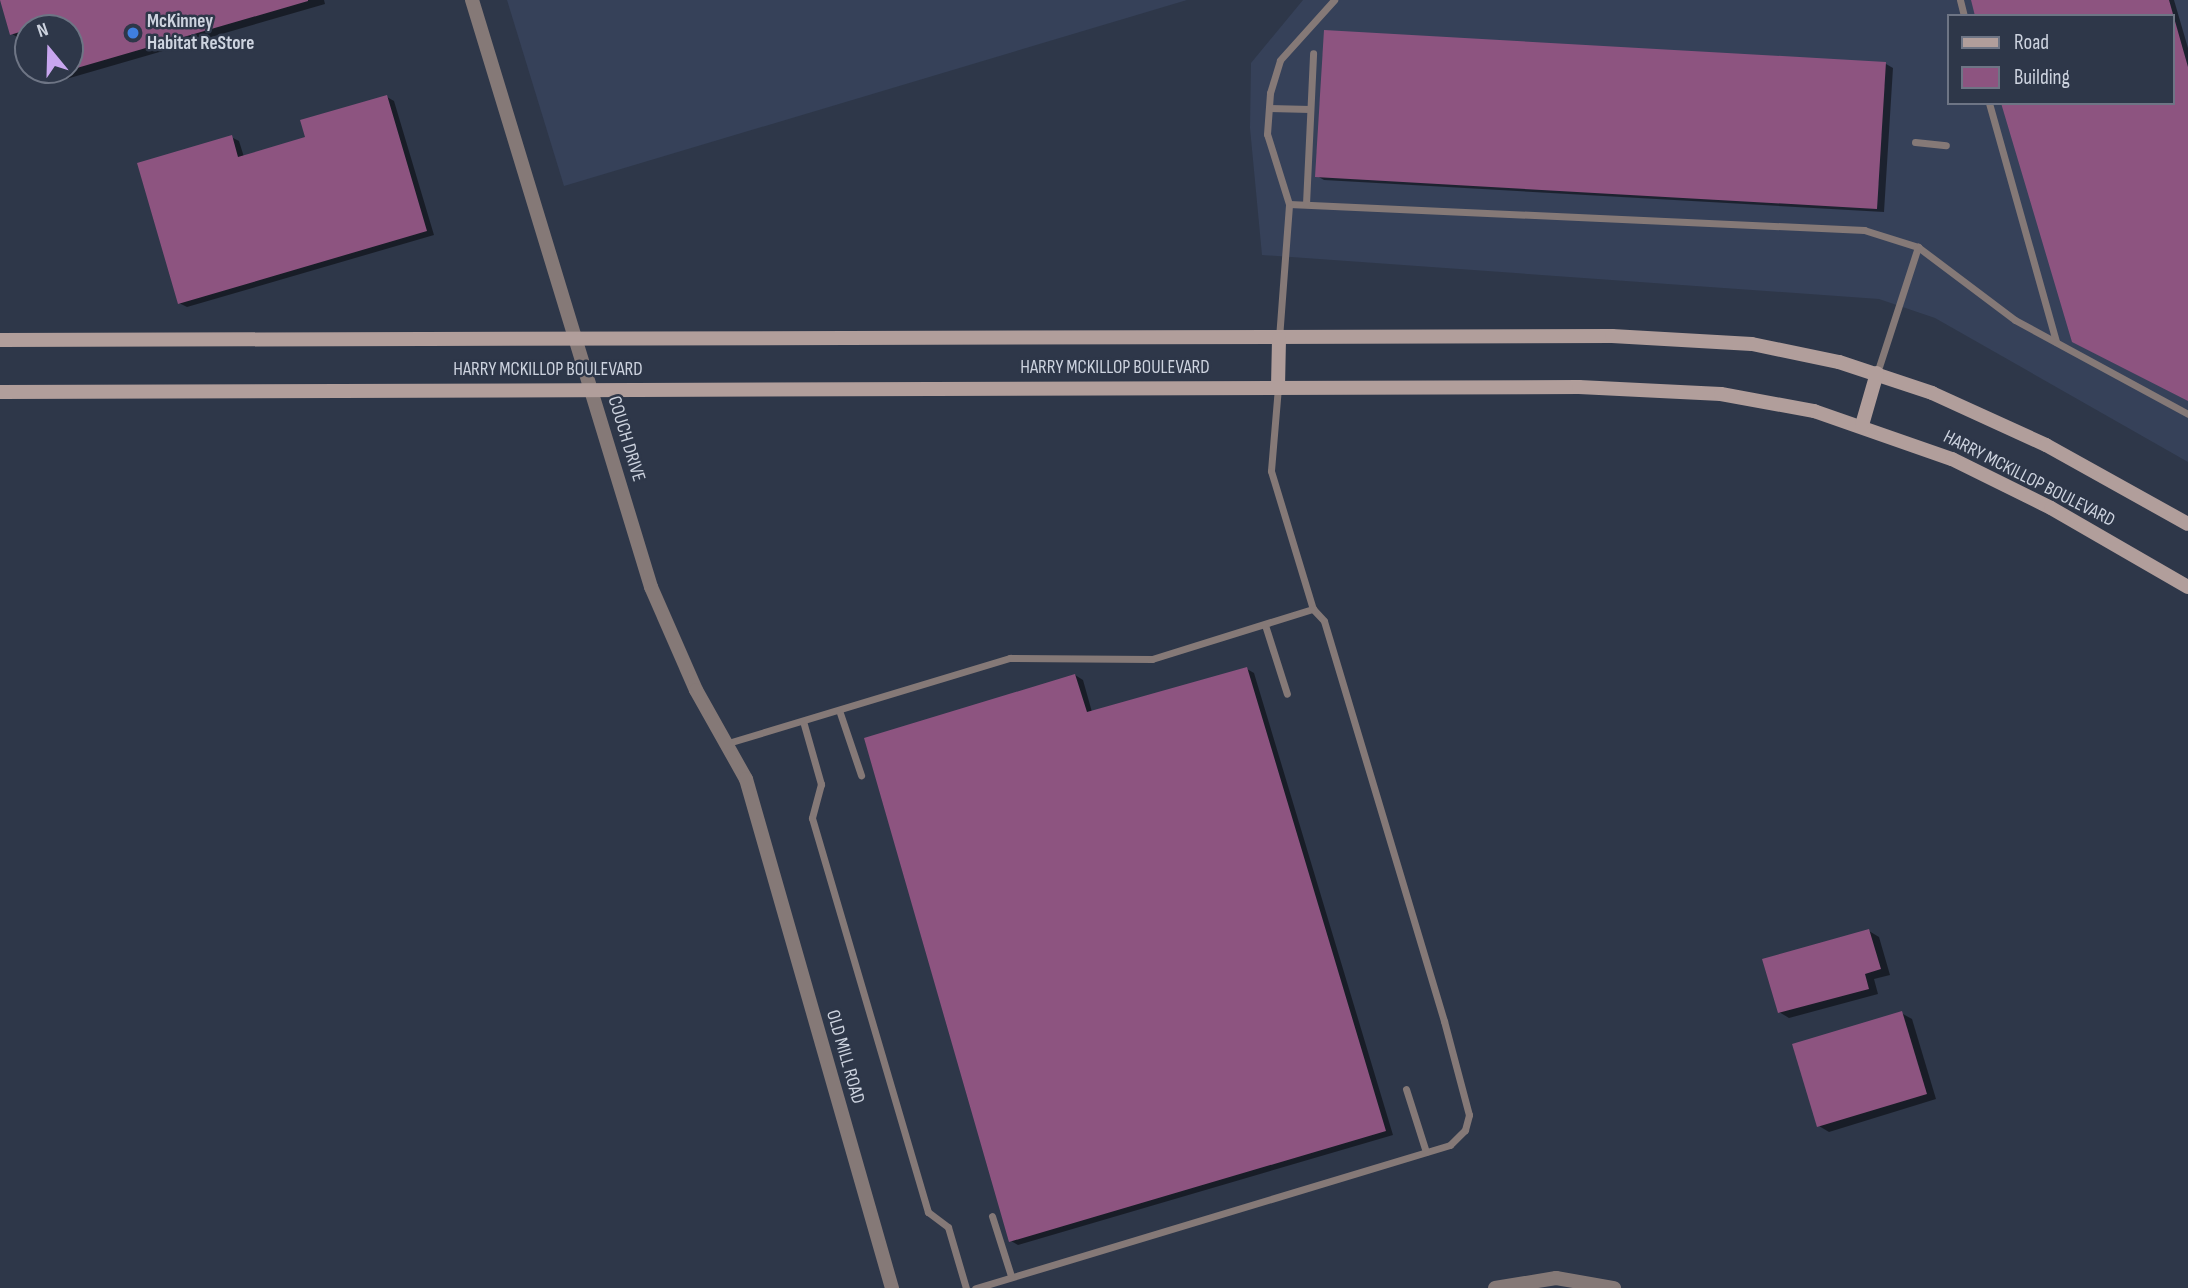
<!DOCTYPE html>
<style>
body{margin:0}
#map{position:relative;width:2188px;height:1288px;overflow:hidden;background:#2e3749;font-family:"Sofia Sans Condensed",sans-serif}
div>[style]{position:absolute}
.built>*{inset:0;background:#364159}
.shadow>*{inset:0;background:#0007}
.building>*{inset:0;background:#8d5480}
.service>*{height:7px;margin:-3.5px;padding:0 3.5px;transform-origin:3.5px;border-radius:3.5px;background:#857977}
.minor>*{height:14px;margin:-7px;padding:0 7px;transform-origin:7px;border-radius:7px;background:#857977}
.secondary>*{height:14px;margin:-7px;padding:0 7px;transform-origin:7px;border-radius:7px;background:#b19e9b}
.dots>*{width:19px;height:19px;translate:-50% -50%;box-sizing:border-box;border:4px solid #2e3749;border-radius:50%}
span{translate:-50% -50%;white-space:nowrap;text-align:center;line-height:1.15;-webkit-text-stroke:5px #2e3749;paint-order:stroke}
.poi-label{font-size:19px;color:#cdd3df;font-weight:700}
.left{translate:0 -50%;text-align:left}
.street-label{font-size:19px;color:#cdd3df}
.legend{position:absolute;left:1947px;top:14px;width:228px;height:91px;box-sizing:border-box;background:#2e3749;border:2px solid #6e7585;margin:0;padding:9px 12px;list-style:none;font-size:21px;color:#cdd3df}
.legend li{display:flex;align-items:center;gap:14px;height:35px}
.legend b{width:35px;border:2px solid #6e7585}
.north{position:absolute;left:14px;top:14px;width:70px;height:70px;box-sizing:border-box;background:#2e3749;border:2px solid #6e7585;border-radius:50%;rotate:341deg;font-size:19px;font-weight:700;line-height:28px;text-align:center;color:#cdd3df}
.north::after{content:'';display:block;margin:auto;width:24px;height:32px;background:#c8a6ef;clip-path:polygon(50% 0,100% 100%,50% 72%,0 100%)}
</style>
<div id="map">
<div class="built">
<div style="clip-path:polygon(507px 0,1187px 0,564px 186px)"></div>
<div style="clip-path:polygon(evenodd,1303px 0,2188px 0,2188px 462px,1935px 318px,1879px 299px,1262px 255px,1250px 128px,1251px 63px,1303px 0,1948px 16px,2172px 16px,2172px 103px,1948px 103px,1948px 16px)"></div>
</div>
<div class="shadow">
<div style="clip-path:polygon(2px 0,324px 0,325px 4px,49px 84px,39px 78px,36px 70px,70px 70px,70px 28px,28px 28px,28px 41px,22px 40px,12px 34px)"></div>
<div style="clip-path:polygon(1972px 0,2174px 0,2188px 48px,2188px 400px,2172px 103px,2172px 16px)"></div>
<div style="clip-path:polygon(1886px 64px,1893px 68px,1884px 212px,1324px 180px,1317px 176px)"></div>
<div style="clip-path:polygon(387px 97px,394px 101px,434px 235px,187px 307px,179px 303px,231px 137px,239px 141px,244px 157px,307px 138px)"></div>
<div style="clip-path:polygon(1247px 669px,1254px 673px,1393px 1135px,1018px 1245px,1011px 1241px,1075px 675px,1083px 680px,1092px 712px)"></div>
<div style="clip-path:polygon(1869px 931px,1879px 937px,1890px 975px,1874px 979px,1878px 994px,1789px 1018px,1779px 1012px)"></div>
<div style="clip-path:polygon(1901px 1013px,1912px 1019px,1936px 1099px,1829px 1132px,1819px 1126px)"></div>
</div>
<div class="building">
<div style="clip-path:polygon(0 0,308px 0,308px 1px,70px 70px,70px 28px,28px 28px,27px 45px,23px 31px,10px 35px)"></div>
<div style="clip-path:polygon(1971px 0,2169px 0,2188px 67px,2188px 401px,2072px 342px,2001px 103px,2172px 103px,2172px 16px,1975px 16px)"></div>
<div style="clip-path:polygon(1324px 30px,1886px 62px,1877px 209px,1315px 177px)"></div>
<div style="clip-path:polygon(35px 70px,66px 70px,67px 71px,37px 79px)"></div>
<div style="clip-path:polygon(387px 95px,427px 231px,178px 304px,137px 163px,232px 135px,238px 157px,305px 137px,300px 120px)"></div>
<div style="clip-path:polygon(1247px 667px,1386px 1131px,1009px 1242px,864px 738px,1075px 674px,1087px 712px)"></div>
<div style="clip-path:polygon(1869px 929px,1881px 969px,1865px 974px,1869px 989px,1778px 1013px,1762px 959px)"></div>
<div style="clip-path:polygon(1902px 1011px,1927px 1094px,1817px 1127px,1792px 1044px)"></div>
</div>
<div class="service">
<div style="left:1960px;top:0;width:16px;rotate:76deg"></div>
<div style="left:1989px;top:103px;width:248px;rotate:74.3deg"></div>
<div style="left:1269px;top:108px;width:41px;rotate:1.4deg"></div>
<div style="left:1915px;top:142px;width:31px;rotate:6deg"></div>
<div style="left:1289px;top:204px;width:576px;rotate:2.59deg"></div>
<div style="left:1864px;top:230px;width:57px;rotate:17.5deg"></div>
<div style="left:1306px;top:204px;width:151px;rotate:-87.3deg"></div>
<div style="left:1279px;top:338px;width:134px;rotate:-85.7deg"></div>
<div style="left:1289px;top:204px;width:73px;rotate:-107.4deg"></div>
<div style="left:1267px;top:134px;width:41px;rotate:-85.8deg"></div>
<div style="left:1270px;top:93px;width:34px;rotate:-73deg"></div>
<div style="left:1280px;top:60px;width:81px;rotate:-48deg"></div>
<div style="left:1877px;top:373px;width:133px;rotate:-72deg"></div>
<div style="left:1918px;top:247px;width:121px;rotate:37deg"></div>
<div style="left:2015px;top:320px;width:197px;rotate:28.5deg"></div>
<div style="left:1278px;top:387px;width:84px;rotate:94.8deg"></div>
<div style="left:1271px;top:471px;width:144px;rotate:73.1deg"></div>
<div style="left:1265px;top:625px;width:72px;rotate:72.3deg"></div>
<div style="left:839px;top:710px;width:69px;rotate:71.3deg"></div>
<div style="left:803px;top:721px;width:66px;rotate:74.1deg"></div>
<div style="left:821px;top:784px;width:35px;rotate:105deg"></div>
<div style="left:812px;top:818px;width:411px;rotate:73.6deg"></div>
<div style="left:928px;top:1212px;width:25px;rotate:37deg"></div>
<div style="left:948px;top:1227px;width:64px;rotate:73.6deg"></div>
<div style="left:728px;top:743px;width:295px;rotate:-16.8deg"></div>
<div style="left:1010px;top:658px;width:142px;rotate:0.4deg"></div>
<div style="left:1152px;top:659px;width:169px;rotate:-17.3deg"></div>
<div style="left:1313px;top:609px;width:16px;rotate:47deg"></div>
<div style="left:1324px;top:621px;width:418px;rotate:73.3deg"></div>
<div style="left:1444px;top:1021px;width:97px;rotate:75.1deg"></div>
<div style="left:1469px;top:1115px;width:16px;rotate:105deg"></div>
<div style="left:1465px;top:1130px;width:21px;rotate:135deg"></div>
<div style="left:1450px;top:1145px;width:496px;rotate:163.2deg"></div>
<div style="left:1406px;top:1089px;width:66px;rotate:72.4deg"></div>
<div style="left:992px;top:1216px;width:63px;rotate:72.4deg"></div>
</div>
<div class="minor">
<div style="left:472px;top:0;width:614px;rotate:73.04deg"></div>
<div style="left:651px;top:587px;width:112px;rotate:66.4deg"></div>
<div style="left:696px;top:690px;width:102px;rotate:60.7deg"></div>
<div style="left:746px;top:779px;width:530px;rotate:74deg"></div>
<div style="left:1495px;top:1288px;width:62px;rotate:-9.3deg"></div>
<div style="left:1556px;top:1278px;width:59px;rotate:9.8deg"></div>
</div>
<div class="secondary">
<div style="left:0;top:340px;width:1612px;rotate:-0.14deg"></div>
<div style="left:1612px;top:336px;width:140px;rotate:3.3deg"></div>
<div style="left:1752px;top:344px;width:89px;rotate:11.7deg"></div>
<div style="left:1839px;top:362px;width:98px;rotate:18.4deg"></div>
<div style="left:1932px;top:393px;width:125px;rotate:24.5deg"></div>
<div style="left:2046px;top:445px;width:162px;rotate:29.1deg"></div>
<div style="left:1278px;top:387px;width:48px;rotate:-88.8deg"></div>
<div style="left:0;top:392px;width:1579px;rotate:-0.18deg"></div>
<div style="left:1579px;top:387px;width:142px;rotate:2.8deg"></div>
<div style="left:1721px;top:394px;width:95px;rotate:10.4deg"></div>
<div style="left:1814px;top:411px;width:146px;rotate:19.2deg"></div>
<div style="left:1952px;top:459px;width:110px;rotate:26.3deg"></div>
<div style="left:2051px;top:508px;width:158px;rotate:30deg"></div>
<div style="left:1862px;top:425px;width:54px;rotate:-73.9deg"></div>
</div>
<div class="dots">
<div style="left:133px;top:33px;background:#3f7fe0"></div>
</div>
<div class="poi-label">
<span class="left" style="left:147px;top:33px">McKinney<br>Habitat ReStore</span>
</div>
<div class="street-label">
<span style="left:1115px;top:368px">HARRY MCKILLOP BOULEVARD</span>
<span style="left:548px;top:370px">HARRY MCKILLOP BOULEVARD</span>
<span style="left:626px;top:439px;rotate:73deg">COUCH DRIVE</span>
<span style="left:2029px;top:479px;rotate:27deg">HARRY MCKILLOP BOULEVARD</span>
<span style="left:845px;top:1057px;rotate:74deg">OLD MILL ROAD</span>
</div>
<ul class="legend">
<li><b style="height:9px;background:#b19e9b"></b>Road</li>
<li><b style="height:19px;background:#8d5480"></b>Building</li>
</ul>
<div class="north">N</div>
</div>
